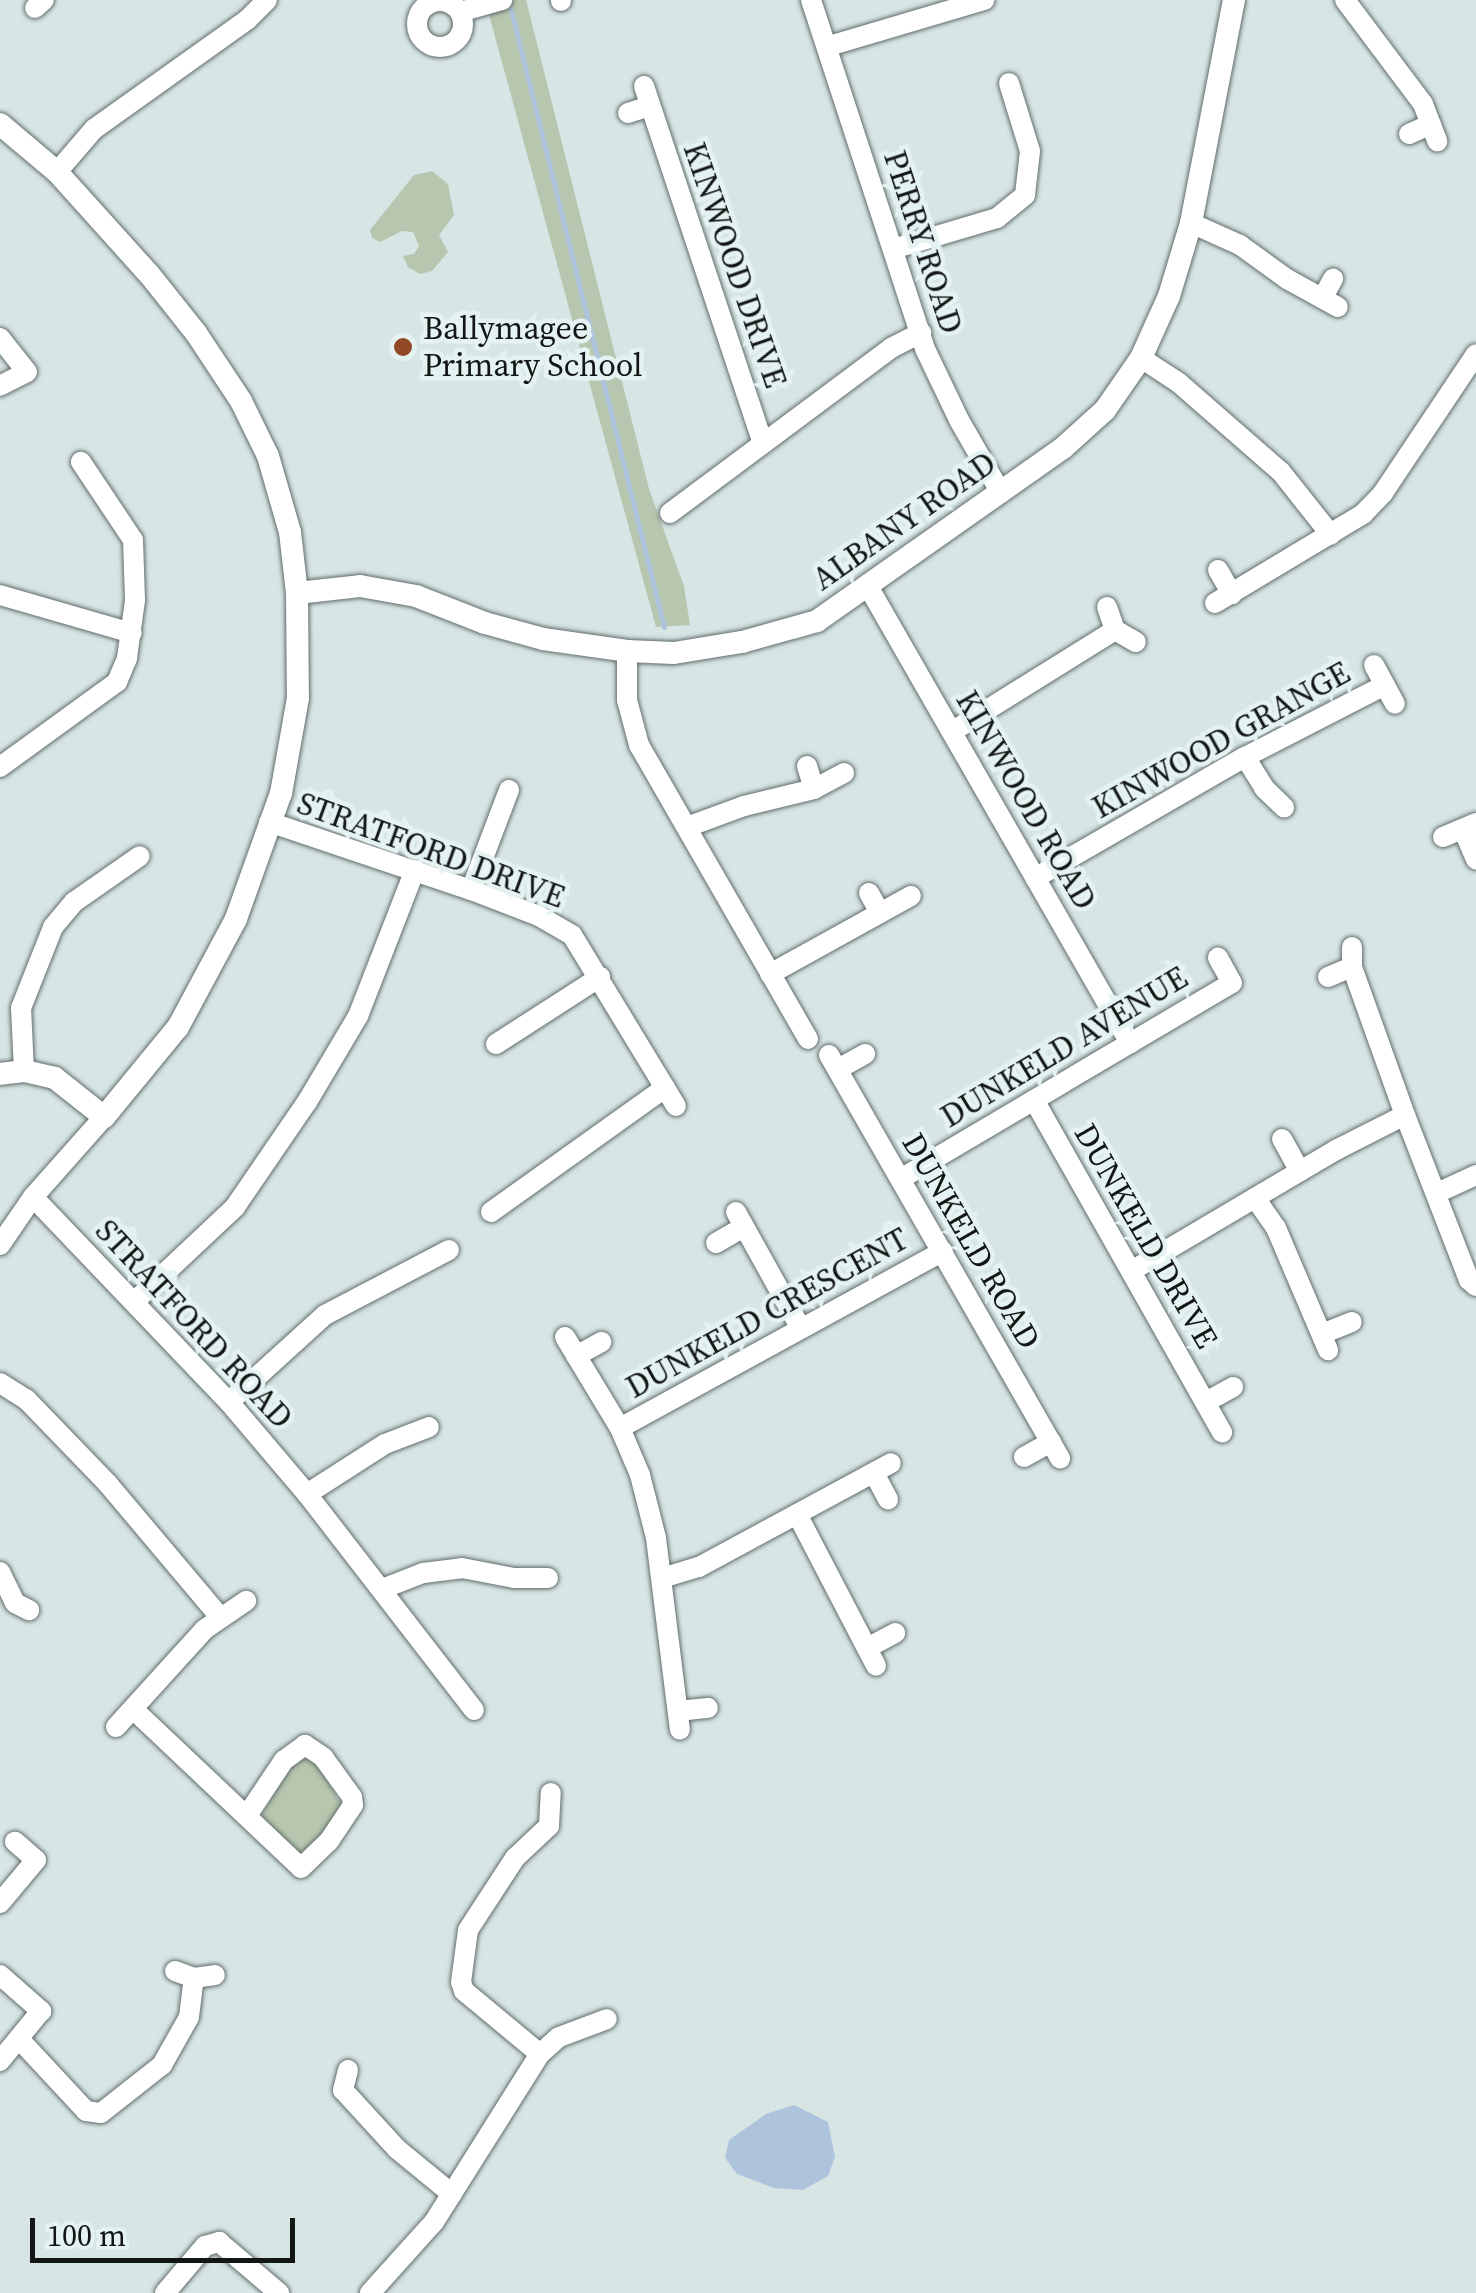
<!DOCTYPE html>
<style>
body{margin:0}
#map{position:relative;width:1476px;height:2293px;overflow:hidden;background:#d8e5e5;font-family:"Source Serif 4",serif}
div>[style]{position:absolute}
.green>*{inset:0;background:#b7c6ae}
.water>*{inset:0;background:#aec3dc}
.stream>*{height:5px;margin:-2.5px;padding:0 2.5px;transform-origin:2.5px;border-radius:2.5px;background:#aec3dc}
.roads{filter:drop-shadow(0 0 2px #616d6c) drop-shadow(0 0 2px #616d6c)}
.minor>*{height:20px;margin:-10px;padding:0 10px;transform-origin:10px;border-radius:10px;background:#fff}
.minor>.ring{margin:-10px;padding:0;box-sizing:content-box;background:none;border:20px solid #fff;border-radius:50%}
.tertiary>*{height:22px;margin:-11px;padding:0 11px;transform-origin:11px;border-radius:11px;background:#fff}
.dots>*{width:28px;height:28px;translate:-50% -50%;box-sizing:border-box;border:5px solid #e5f2f2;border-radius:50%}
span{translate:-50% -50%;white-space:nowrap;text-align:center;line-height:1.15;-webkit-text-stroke:9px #e5f2f2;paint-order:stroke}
.street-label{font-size:32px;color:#121716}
.poi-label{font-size:32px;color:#121716}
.left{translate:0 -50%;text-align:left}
.scale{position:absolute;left:30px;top:2218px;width:265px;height:45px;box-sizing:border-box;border:5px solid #121716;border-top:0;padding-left:12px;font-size:30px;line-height:35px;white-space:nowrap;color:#121716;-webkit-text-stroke:8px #e5f2f2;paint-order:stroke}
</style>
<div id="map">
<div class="green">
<div style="clip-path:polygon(485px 0,526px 0,649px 489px,684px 586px,690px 625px,656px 627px)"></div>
<div style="clip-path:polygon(432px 171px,448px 184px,454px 215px,439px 235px,448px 252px,432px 271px,420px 274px,408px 267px,403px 256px,414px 254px,419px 246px,413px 232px,402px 231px,380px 242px,372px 238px,370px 230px,414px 175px)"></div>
<div style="clip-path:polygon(304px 1756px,314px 1759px,341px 1804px,336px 1820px,301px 1853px,294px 1851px,262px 1815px,292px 1761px)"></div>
</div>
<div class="water">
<div style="clip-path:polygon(794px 2105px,828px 2122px,835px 2157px,828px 2176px,803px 2190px,774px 2188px,737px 2174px,725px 2158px,729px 2140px,766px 2114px)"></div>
</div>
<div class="stream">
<div style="left:509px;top:2px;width:644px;rotate:76.07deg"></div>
</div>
<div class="roads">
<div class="minor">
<div style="left:561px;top:0;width:1px;rotate:90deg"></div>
<div style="left:811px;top:0;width:369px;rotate:71.9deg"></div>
<div style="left:926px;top:351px;width:76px;rotate:64.4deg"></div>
<div style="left:959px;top:420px;width:84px;rotate:60.1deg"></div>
<div style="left:1345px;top:0;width:130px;rotate:53.1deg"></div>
<div style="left:1423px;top:104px;width:40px;rotate:69deg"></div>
<div class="ring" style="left:417px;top:1px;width:26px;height:26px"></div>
<div style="left:35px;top:8px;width:12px;rotate:-42deg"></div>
<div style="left:460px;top:12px;width:44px;rotate:-15.9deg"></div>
<div style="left:829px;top:46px;width:162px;rotate:-16.5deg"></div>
<div style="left:644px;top:86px;width:377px;rotate:71.6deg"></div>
<div style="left:628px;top:113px;width:23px;rotate:-18deg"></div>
<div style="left:1409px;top:134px;width:24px;rotate:-24deg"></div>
<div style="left:57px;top:172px;width:57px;rotate:-49.3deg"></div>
<div style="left:94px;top:129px;width:188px;rotate:-35.5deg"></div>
<div style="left:247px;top:20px;width:28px;rotate:-45deg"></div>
<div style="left:1191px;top:223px;width:54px;rotate:24.2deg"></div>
<div style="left:1240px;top:245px;width:58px;rotate:35.9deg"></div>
<div style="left:1287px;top:279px;width:58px;rotate:28.8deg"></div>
<div style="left:893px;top:249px;width:109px;rotate:-16.6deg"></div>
<div style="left:997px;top:218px;width:36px;rotate:-39deg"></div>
<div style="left:1025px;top:195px;width:44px;rotate:-83.5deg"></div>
<div style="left:1030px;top:151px;width:71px;rotate:-107.2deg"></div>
<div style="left:1323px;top:297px;width:21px;rotate:-61deg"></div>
<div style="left:0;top:338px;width:43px;rotate:51.5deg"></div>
<div style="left:27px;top:372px;width:30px;rotate:153deg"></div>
<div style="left:1141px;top:358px;width:45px;rotate:33.3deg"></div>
<div style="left:1179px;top:383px;width:135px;rotate:41.1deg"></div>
<div style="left:1281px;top:472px;width:80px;rotate:51.6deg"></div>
<div style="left:670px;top:513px;width:276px;rotate:-36.7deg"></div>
<div style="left:891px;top:348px;width:34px;rotate:-27deg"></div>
<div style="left:1218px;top:570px;width:28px;rotate:60deg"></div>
<div style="left:869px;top:588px;width:525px;rotate:60.16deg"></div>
<div style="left:0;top:595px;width:137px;rotate:16.1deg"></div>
<div style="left:1215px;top:603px;width:173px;rotate:-31deg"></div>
<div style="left:1363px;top:514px;width:29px;rotate:-46deg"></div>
<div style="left:1383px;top:493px;width:167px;rotate:-56.2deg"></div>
<div style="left:1107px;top:607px;width:24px;rotate:71deg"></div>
<div style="left:1115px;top:630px;width:24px;rotate:30deg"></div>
<div style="left:627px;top:651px;width:49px;rotate:90deg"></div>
<div style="left:627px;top:700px;width:47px;rotate:75.1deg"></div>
<div style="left:639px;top:745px;width:339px;rotate:60.1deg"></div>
<div style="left:1374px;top:665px;width:44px;rotate:61.7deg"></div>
<div style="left:953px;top:731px;width:191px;rotate:-31.9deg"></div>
<div style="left:1245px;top:757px;width:36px;rotate:58deg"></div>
<div style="left:1264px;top:788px;width:28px;rotate:44deg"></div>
<div style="left:807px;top:766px;width:24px;rotate:73deg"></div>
<div style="left:0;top:767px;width:145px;rotate:-36deg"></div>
<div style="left:117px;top:682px;width:26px;rotate:-67deg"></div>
<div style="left:127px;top:658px;width:59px;rotate:-82.1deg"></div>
<div style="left:135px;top:600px;width:60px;rotate:-91.9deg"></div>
<div style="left:133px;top:540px;width:94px;rotate:-123.7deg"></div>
<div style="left:269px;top:822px;width:213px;rotate:18.6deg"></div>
<div style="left:471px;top:890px;width:73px;rotate:20.9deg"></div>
<div style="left:539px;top:916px;width:38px;rotate:30deg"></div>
<div style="left:572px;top:935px;width:200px;rotate:58.7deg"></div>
<div style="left:687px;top:827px;width:61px;rotate:-20.2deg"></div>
<div style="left:744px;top:806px;width:72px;rotate:-13.7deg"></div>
<div style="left:814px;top:789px;width:34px;rotate:-28deg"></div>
<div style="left:1463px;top:829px;width:33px;rotate:67deg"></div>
<div style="left:1443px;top:837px;width:36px;rotate:-23deg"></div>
<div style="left:1035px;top:878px;width:242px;rotate:-30deg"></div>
<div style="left:1245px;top:757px;width:157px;rotate:-27.2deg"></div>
<div style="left:471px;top:890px;width:107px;rotate:-69.2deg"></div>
<div style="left:869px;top:893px;width:23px;rotate:61deg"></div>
<div style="left:1352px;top:947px;width:20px;rotate:90deg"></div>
<div style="left:1352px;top:967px;width:157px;rotate:70.3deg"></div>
<div style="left:1405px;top:1115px;width:177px;rotate:68.8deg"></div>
<div style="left:1469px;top:1280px;width:9px;rotate:41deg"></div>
<div style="left:770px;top:974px;width:161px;rotate:-29deg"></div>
<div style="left:1328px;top:977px;width:26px;rotate:-23deg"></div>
<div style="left:496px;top:1044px;width:124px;rotate:-32.8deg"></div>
<div style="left:829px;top:1055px;width:465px;rotate:60.2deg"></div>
<div style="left:838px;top:1069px;width:31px;rotate:-29deg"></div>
<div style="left:24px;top:1071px;width:63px;rotate:-92.7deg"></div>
<div style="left:21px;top:1008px;width:87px;rotate:-68.4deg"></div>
<div style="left:53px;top:927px;width:33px;rotate:-50deg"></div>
<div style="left:74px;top:902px;width:80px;rotate:-34.9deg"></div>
<div style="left:1034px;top:1100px;width:382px;rotate:60.5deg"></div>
<div style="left:1282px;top:1139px;width:37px;rotate:61deg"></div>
<div style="left:902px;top:1178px;width:383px;rotate:-30.6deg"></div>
<div style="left:1232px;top:983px;width:29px;rotate:-119deg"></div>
<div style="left:1437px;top:1193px;width:43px;rotate:-24.8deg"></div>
<div style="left:33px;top:1197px;width:284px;rotate:46.3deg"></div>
<div style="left:229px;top:1402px;width:121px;rotate:49.7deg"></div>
<div style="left:307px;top:1494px;width:273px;rotate:52.3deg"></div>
<div style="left:1255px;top:1198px;width:37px;rotate:55deg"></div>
<div style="left:1276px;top:1228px;width:133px;rotate:66.9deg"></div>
<div style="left:491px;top:1212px;width:214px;rotate:-35.5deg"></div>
<div style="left:736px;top:1212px;width:132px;rotate:60.9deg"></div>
<div style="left:716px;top:1243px;width:32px;rotate:-30deg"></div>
<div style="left:0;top:1245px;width:58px;rotate:-55.5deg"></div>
<div style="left:33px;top:1197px;width:107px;rotate:-48.4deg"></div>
<div style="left:1133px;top:1270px;width:236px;rotate:-30.6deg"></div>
<div style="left:1336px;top:1150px;width:77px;rotate:-26.9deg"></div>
<div style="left:134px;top:1302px;width:139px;rotate:-43.2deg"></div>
<div style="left:235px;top:1207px;width:127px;rotate:-55.6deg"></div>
<div style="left:307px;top:1102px;width:100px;rotate:-59.3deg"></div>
<div style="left:358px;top:1016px;width:157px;rotate:-68.7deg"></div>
<div style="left:1322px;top:1334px;width:32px;rotate:-22deg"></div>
<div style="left:565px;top:1337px;width:106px;rotate:58.9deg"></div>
<div style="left:620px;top:1428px;width:51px;rotate:66.9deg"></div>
<div style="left:640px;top:1475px;width:65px;rotate:75.7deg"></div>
<div style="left:656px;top:1538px;width:193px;rotate:82.9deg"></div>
<div style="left:576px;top:1356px;width:29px;rotate:-29deg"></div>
<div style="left:0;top:1383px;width:31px;rotate:32deg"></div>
<div style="left:26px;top:1399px;width:118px;rotate:46deg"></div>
<div style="left:108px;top:1484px;width:174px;rotate:49.9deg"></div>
<div style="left:229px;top:1402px;width:130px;rotate:-42.2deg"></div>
<div style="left:325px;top:1315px;width:140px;rotate:-27.7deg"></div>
<div style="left:1206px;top:1402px;width:31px;rotate:-29deg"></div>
<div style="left:620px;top:1428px;width:368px;rotate:-28.7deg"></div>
<div style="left:1024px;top:1457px;width:31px;rotate:-29deg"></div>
<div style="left:874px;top:1473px;width:30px;rotate:62deg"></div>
<div style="left:307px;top:1494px;width:93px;rotate:-32.7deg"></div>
<div style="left:385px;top:1444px;width:47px;rotate:-21.1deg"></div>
<div style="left:797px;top:1514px;width:171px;rotate:62.5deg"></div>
<div style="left:0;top:1572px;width:34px;rotate:64deg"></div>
<div style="left:15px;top:1603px;width:16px;rotate:27deg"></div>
<div style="left:662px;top:1578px;width:39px;rotate:-17deg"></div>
<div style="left:699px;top:1567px;width:218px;rotate:-28.4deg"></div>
<div style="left:382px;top:1589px;width:44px;rotate:-21.3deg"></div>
<div style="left:423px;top:1573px;width:39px;rotate:-7deg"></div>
<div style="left:462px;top:1568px;width:53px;rotate:10.9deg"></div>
<div style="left:514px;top:1578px;width:34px"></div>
<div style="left:867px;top:1648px;width:32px;rotate:-28deg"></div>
<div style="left:133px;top:1709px;width:231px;rotate:43.4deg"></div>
<div style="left:301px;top:1868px;width:39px;rotate:-44deg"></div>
<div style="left:329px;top:1841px;width:43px;rotate:-56.3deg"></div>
<div style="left:353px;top:1805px;width:8px;rotate:-97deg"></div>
<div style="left:352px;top:1797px;width:49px;rotate:-125.9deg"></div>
<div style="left:323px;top:1757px;width:22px;rotate:-146deg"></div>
<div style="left:305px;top:1745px;width:26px;rotate:144deg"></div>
<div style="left:284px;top:1760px;width:65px;rotate:123.7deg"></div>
<div style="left:678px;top:1711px;width:30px;rotate:-6deg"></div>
<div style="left:116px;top:1727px;width:132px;rotate:-47.8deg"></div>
<div style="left:205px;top:1629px;width:50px;rotate:-34.3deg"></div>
<div style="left:0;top:1903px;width:56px;rotate:-50.1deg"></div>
<div style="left:36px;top:1860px;width:28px;rotate:-139deg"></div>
<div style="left:175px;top:1971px;width:20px;rotate:20deg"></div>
<div style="left:194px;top:1978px;width:21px;rotate:-8deg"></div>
<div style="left:0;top:1975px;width:55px;rotate:41.3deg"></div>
<div style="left:41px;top:2011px;width:65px;rotate:129.4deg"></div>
<div style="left:20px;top:2040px;width:97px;rotate:47.1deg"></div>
<div style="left:86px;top:2111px;width:15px;rotate:8deg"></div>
<div style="left:101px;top:2113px;width:78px;rotate:-38.2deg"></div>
<div style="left:162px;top:2065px;width:55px;rotate:-60.6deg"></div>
<div style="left:189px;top:2017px;width:39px;rotate:-83deg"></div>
<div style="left:540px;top:2054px;width:99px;rotate:-140.3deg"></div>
<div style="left:464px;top:1991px;width:9px;rotate:-108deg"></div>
<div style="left:461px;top:1982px;width:52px;rotate:-82.3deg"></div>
<div style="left:468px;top:1930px;width:86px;rotate:-56.9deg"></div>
<div style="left:515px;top:1858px;width:47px;rotate:-43.3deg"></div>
<div style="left:549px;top:1826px;width:33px;rotate:-87deg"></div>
<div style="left:348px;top:2070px;width:21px;rotate:104deg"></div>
<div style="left:343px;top:2090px;width:80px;rotate:47.5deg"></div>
<div style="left:397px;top:2149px;width:71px;rotate:39.3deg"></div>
<div style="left:165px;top:2293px;width:62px;rotate:-49.6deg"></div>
<div style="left:205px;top:2246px;width:15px;rotate:-16deg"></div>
<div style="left:219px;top:2242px;width:79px;rotate:40.4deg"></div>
<div style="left:370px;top:2293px;width:96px;rotate:-48deg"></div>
<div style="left:434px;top:2222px;width:199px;rotate:-57.8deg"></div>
<div style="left:540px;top:2054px;width:25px;rotate:-42deg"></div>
<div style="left:559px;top:2037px;width:51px;rotate:-20.6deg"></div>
</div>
<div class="tertiary">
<div style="left:0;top:124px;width:75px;rotate:40.1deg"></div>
<div style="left:57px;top:172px;width:137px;rotate:48deg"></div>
<div style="left:149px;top:274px;width:75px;rotate:51.5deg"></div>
<div style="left:196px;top:333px;width:82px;rotate:56.5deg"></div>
<div style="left:241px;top:401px;width:61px;rotate:63.9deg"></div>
<div style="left:268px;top:456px;width:79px;rotate:73.9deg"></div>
<div style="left:290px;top:532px;width:61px;rotate:83.5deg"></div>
<div style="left:297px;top:593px;width:105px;rotate:89.5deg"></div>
<div style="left:298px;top:698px;width:97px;rotate:100.1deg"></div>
<div style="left:281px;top:793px;width:134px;rotate:109.7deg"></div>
<div style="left:236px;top:919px;width:123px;rotate:118.2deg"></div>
<div style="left:178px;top:1027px;width:117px;rotate:129.4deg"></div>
<div style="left:104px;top:1117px;width:63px;rotate:-141.5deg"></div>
<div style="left:55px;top:1078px;width:32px;rotate:-167deg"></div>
<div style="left:24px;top:1071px;width:24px;rotate:173deg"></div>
<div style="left:297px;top:593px;width:63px;rotate:-6.3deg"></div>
<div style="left:360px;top:586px;width:57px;rotate:10.1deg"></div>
<div style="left:416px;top:596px;width:74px;rotate:21.4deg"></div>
<div style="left:485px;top:623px;width:60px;rotate:15.4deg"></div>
<div style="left:543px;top:639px;width:85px;rotate:8.1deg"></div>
<div style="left:627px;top:651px;width:47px;rotate:2.4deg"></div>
<div style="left:674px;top:653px;width:69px;rotate:-9.2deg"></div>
<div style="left:742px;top:642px;width:78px;rotate:-15.6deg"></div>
<div style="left:817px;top:621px;width:301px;rotate:-35.1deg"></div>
<div style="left:1063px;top:448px;width:57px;rotate:-42.1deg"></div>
<div style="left:1105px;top:410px;width:63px;rotate:-55.3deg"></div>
<div style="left:1141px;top:358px;width:68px;rotate:-65.7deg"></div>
<div style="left:1169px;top:296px;width:76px;rotate:-73.2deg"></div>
<div style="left:1191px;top:223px;width:227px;rotate:-79.1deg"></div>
</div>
</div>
<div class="dots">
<div style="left:403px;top:347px;background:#914927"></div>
</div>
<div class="street-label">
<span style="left:923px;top:242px;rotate:72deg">PERRY ROAD</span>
<span style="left:735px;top:265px;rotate:71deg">KINWOOD DRIVE</span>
<span style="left:904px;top:521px;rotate:-35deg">ALBANY ROAD</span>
<span style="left:1221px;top:740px;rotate:-29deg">KINWOOD GRANGE</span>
<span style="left:1026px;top:800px;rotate:60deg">KINWOOD ROAD</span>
<span style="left:431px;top:850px;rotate:20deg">STRATFORD DRIVE</span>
<span style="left:1064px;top:1047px;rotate:-31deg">DUNKELD AVENUE</span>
<span style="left:1146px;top:1236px;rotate:60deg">DUNKELD DRIVE</span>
<span style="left:971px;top:1241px;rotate:60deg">DUNKELD ROAD</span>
<span style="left:767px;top:1313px;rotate:-29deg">DUNKELD CRESCENT</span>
<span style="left:194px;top:1324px;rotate:47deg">STRATFORD ROAD</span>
</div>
<div class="poi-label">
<span class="left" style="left:423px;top:347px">Ballymagee<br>Primary School</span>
</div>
<div class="scale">100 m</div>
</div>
